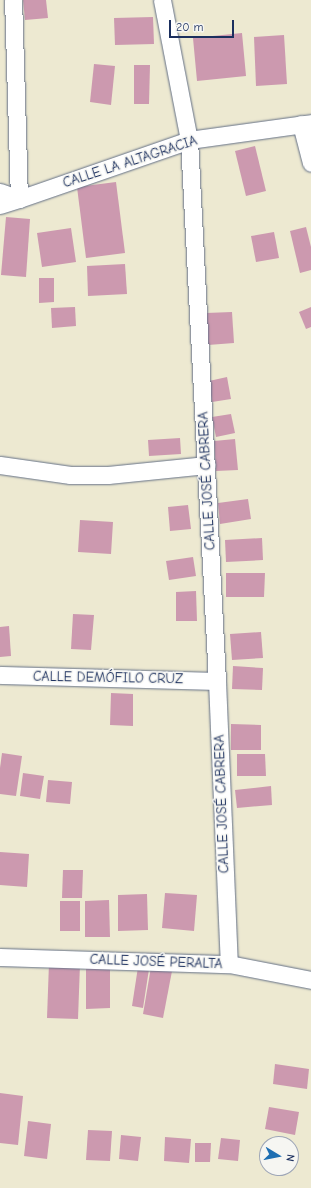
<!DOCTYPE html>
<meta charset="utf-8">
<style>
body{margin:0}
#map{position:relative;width:311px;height:1188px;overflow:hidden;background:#ede9d1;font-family:"Comic Neue",sans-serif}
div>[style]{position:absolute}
.building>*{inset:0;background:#cc99af}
.roads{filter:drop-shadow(0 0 1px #647086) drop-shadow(0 0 1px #647086)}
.minor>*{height:17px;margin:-8.5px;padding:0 8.5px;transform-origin:8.5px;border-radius:8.5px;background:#fff}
span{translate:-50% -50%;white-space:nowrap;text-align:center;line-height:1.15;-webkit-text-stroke:3px #f6f6f2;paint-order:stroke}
.street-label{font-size:14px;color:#1b2f5e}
.north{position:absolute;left:259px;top:1136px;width:40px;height:40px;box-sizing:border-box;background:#f6f6f2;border:1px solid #9ea6b7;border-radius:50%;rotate:100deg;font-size:11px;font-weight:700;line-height:16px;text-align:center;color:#1b2f5e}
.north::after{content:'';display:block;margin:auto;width:14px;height:18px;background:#1f6fb2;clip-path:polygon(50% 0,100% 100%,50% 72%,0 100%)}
.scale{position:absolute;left:169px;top:20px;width:65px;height:18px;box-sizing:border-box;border:2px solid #1b2f5e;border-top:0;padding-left:5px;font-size:12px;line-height:14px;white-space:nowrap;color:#1b2f5e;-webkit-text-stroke:3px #f6f6f2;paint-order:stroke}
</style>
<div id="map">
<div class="building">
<div style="clip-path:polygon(23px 0,46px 0,48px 18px,25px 20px)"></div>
<div style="clip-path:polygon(153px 17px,154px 44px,115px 45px,114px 18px)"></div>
<div style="clip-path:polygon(242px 33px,246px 76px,197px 81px,193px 38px)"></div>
<div style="clip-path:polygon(284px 35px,287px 84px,256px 86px,254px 37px)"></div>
<div style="clip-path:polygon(94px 64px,115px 66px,111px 105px,90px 102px)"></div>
<div style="clip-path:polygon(134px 65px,150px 65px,149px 104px,134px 104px)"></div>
<div style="clip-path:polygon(255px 146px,266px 191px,246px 196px,235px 151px)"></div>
<div style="clip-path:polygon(116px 182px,125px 253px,86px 258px,77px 187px)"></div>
<div style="clip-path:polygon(6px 217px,30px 219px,26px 277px,1px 275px)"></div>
<div style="clip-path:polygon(306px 227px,311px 247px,311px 270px,300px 273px,290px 231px)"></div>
<div style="clip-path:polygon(71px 228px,76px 262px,42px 267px,37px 233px)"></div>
<div style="clip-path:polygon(274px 232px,279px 258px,256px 262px,251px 236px)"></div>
<div style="clip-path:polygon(125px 264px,127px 294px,88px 296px,87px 266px)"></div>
<div style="clip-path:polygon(39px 278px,54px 278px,54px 302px,39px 303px)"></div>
<div style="clip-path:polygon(75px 307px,76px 326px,52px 328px,51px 308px)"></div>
<div style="clip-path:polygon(311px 307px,311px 327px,306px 329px,299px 312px)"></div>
<div style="clip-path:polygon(232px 312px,234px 343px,208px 345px,206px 313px)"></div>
<div style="clip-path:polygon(227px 377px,231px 399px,212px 402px,209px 381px)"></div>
<div style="clip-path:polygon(231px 414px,235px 433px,216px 437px,212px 417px)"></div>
<div style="clip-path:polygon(180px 438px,181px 454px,149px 456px,148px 440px)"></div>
<div style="clip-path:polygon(235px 439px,238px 470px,216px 471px,214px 441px)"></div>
<div style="clip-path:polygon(248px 499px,251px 519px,220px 524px,218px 503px)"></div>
<div style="clip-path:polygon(188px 505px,191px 529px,170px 531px,168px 507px)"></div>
<div style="clip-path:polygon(80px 520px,113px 522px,111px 554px,78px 552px)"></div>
<div style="clip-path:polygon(262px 538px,263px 560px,226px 562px,225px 540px)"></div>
<div style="clip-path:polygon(193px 557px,196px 576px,169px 580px,166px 561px)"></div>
<div style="clip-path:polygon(226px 573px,265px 573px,264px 597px,226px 597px)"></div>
<div style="clip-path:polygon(196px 591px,197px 621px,176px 621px,176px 592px)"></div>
<div style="clip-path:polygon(73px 614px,94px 615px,91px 650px,71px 649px)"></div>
<div style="clip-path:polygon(9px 626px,11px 656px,0 657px,0 627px)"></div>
<div style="clip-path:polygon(261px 632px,263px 658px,232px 660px,230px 634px)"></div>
<div style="clip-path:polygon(233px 666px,263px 668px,262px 690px,232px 689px)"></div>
<div style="clip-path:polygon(111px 693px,133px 694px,133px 726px,110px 725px)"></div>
<div style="clip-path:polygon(231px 724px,261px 725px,261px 750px,231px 750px)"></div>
<div style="clip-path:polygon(2px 753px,22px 756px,16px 796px,0 794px,0 768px)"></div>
<div style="clip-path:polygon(237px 754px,265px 754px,266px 776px,237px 776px)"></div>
<div style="clip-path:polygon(23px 773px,44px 776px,40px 799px,20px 796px)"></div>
<div style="clip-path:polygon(48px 780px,72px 782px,70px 804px,46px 802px)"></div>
<div style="clip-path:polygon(271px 786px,272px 805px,237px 808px,235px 790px)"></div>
<div style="clip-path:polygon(0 852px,29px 854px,27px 887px,0 885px)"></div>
<div style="clip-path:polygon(63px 870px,83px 870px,82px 898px,62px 898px)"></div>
<div style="clip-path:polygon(165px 893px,197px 895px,194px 931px,162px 928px)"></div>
<div style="clip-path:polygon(147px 894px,148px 930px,118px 931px,118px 895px)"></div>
<div style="clip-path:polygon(109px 900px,110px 937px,85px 937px,85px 901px)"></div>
<div style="clip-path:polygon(60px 901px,80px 901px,80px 931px,60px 931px)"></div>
<div style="clip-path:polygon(49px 963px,80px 964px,78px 1019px,47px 1018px)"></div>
<div style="clip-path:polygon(110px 967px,110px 1008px,86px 1009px,86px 968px)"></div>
<div style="clip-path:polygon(138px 967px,149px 969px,143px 1008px,132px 1006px)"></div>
<div style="clip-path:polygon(151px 967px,172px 971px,163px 1018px,143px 1014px)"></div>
<div style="clip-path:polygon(275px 1064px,309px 1069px,307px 1089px,273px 1084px)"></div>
<div style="clip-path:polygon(0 1093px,23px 1096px,18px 1145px,0 1143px)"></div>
<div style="clip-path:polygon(269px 1107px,299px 1112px,295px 1135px,265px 1129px)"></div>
<div style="clip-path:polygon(28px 1121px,51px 1124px,47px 1159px,24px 1156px)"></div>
<div style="clip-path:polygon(88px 1130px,112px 1131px,110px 1161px,86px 1160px)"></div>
<div style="clip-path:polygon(121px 1135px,141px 1137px,138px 1161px,119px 1159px)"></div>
<div style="clip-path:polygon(165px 1137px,191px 1139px,189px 1163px,164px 1161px)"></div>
<div style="clip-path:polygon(221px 1138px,240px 1140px,238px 1161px,218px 1159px)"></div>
<div style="clip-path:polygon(195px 1143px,211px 1143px,210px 1162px,195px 1162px)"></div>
</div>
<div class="roads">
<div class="minor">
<div style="left:162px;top:0;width:143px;rotate:79.1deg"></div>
<div style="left:189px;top:140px;width:542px;rotate:87.04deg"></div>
<div style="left:217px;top:681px;width:283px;rotate:87.6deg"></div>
<div style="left:301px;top:124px;width:40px;rotate:75.6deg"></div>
<div style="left:0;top:192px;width:20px;rotate:20deg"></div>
<div style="left:19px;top:199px;width:180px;rotate:-19.1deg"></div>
<div style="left:189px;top:140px;width:123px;rotate:-7.9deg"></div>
<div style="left:0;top:205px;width:20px;rotate:-18deg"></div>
<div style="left:19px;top:199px;width:199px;rotate:-91.7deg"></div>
<div style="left:0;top:465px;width:71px;rotate:8.1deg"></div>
<div style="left:70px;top:475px;width:38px"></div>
<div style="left:108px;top:475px;width:99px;rotate:-5.8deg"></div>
<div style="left:0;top:675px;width:217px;rotate:1.6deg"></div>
<div style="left:0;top:957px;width:229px;rotate:1.8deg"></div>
<div style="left:229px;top:964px;width:84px;rotate:11deg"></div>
</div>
</div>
<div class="street-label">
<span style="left:130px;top:162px;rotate:-18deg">CALLE LA ALTAGRACIA</span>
<span style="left:207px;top:481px;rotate:-93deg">CALLE JOSÉ CABRERA</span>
<span style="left:108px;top:678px;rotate:1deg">CALLE DEMÓFILO CRUZ</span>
<span style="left:222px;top:804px;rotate:-92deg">CALLE JOSÉ CABRERA</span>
<span style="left:156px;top:962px;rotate:2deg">CALLE JOSÉ PERALTA</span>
</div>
<div class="north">N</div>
<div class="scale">20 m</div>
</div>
